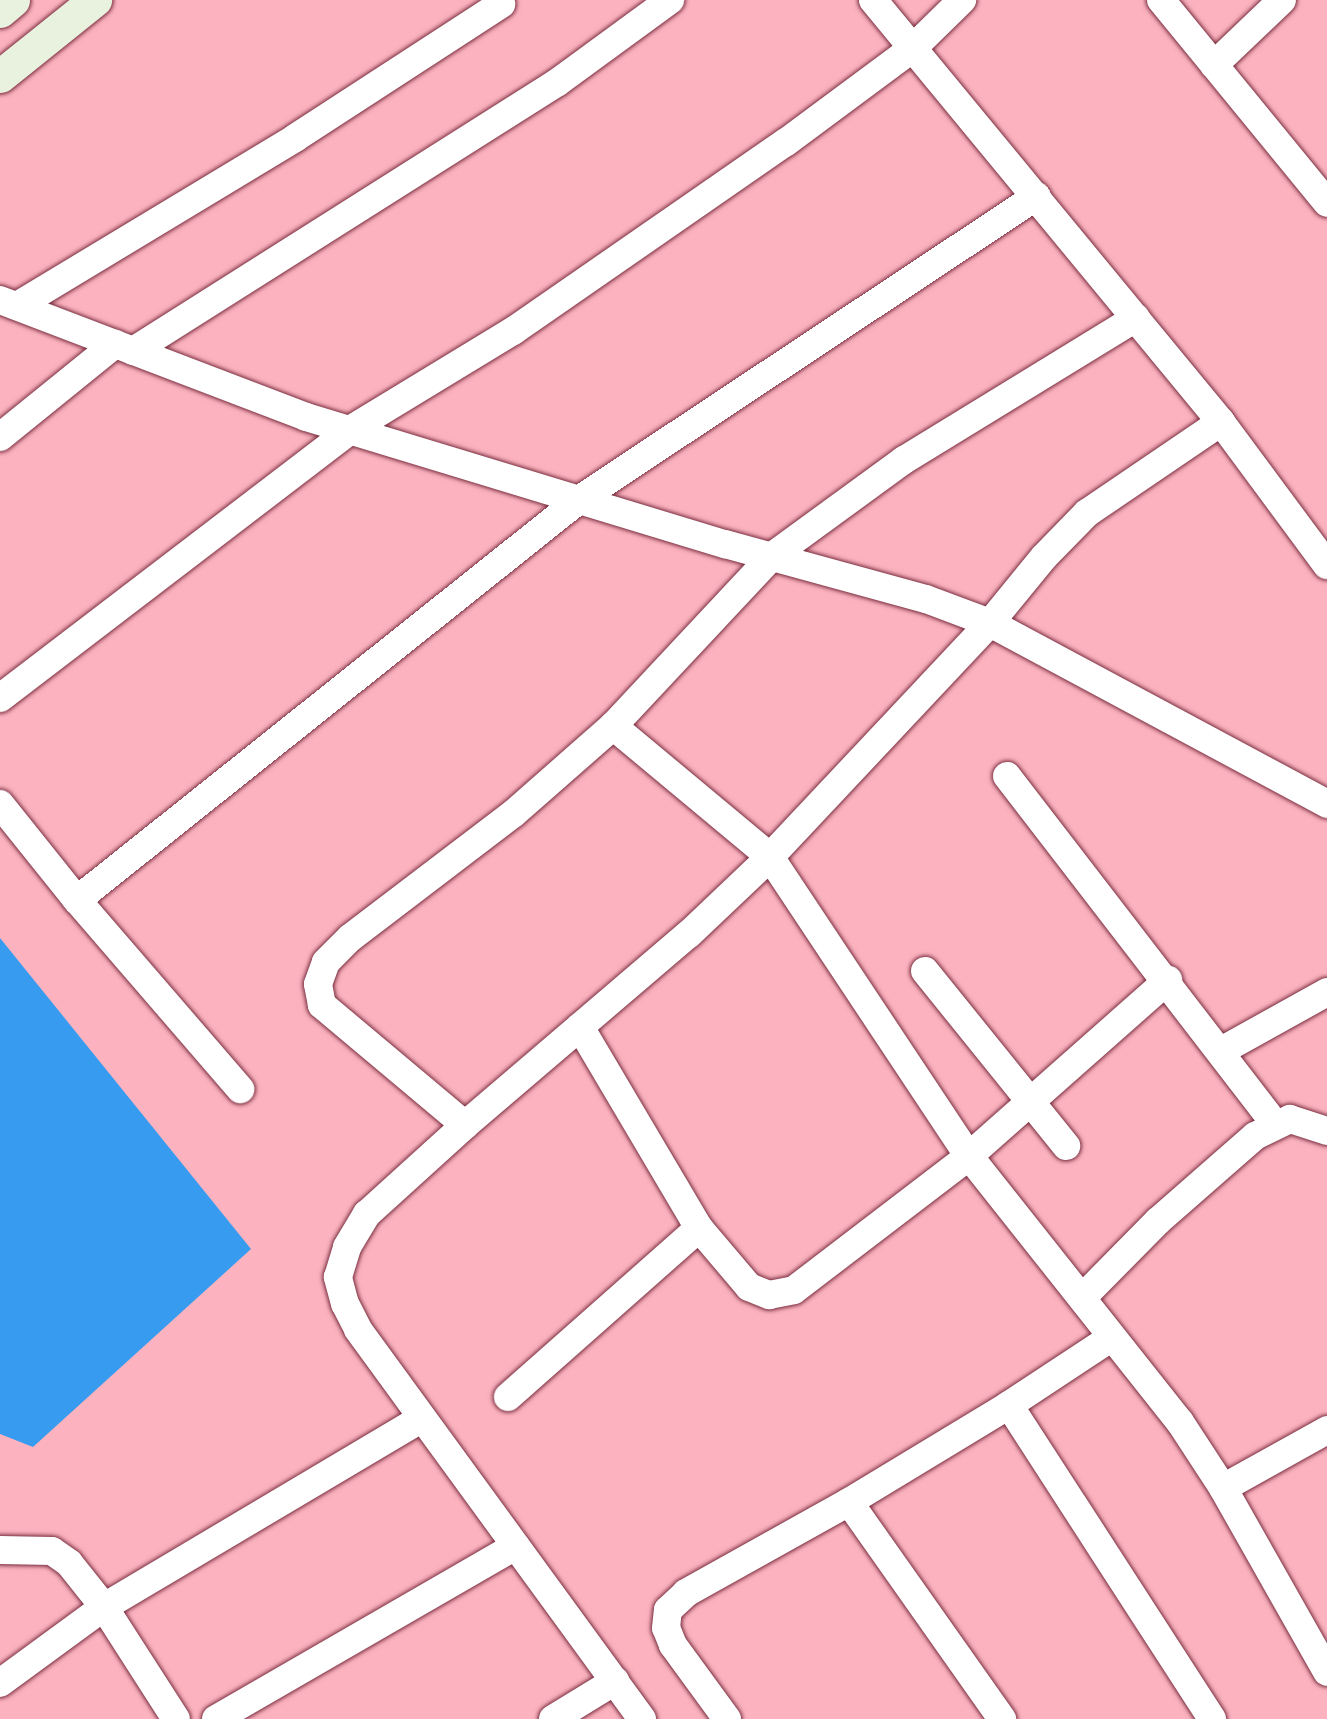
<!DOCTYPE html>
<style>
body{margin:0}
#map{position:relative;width:1327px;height:1719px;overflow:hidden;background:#fcb3bf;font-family:"Source Sans 3",sans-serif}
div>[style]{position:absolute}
.water>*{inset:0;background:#379cf0}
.roads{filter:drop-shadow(0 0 2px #7a2e40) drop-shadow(0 0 2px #7a2e40)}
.minor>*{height:28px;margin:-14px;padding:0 14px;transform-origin:14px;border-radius:14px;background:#fff}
.secondary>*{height:33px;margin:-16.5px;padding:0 16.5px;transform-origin:16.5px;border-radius:16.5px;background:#e9f2de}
span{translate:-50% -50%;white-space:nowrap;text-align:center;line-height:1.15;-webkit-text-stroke:6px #f9e5e8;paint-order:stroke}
</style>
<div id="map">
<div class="water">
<div style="clip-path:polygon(0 938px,251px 1249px,33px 1447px,0 1434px)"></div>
</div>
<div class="roads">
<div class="minor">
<div style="left:873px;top:0;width:547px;rotate:50.49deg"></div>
<div style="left:1221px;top:422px;width:178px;rotate:53.5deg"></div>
<div style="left:1161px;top:0;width:262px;rotate:50.7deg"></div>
<div style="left:1214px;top:65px;width:94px;rotate:-43.7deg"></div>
<div style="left:0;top:300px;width:328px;rotate:20.9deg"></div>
<div style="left:306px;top:417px;width:438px;rotate:16.9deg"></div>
<div style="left:725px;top:544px;width:208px;rotate:15.3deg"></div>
<div style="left:926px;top:599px;width:68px;rotate:20.6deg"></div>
<div style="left:990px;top:623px;width:383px;rotate:28.2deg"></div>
<div style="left:17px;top:306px;width:325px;rotate:-31.1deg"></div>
<div style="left:295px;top:138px;width:246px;rotate:-33deg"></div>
<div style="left:133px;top:351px;width:503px;rotate:-32.33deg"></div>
<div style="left:558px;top:82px;width:139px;rotate:-36.2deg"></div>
<div style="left:0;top:437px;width:148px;rotate:-39deg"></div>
<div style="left:0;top:698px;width:441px;rotate:-37.4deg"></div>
<div style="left:350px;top:430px;width:191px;rotate:-31.3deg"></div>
<div style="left:513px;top:331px;width:331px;rotate:-34.7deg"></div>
<div style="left:785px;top:143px;width:159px;rotate:-36.6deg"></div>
<div style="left:913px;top:48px;width:69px;rotate:-44.4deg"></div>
<div style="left:613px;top:726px;width:204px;rotate:39.8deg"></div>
<div style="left:770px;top:857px;width:359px;rotate:56.4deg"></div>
<div style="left:969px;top:1156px;width:340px;rotate:51.6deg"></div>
<div style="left:1180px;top:1422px;width:79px;rotate:56.9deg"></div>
<div style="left:1223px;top:1488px;width:211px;rotate:60.5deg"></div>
<div style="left:1007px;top:776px;width:438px;rotate:52.4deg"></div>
<div style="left:0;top:804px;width:123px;rotate:51.3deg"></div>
<div style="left:77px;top:900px;width:250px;rotate:49.2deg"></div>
<div style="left:77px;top:900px;width:643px;rotate:-38.56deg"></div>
<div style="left:580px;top:499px;width:548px;rotate:-33.55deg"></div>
<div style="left:925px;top:971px;width:225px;rotate:51.1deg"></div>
<div style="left:580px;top:1027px;width:234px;rotate:59.4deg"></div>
<div style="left:699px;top:1228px;width:77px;rotate:49.7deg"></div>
<div style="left:749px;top:1287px;width:22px;rotate:22deg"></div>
<div style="left:769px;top:1295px;width:25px;rotate:-11deg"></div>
<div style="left:794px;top:1290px;width:220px;rotate:-37.4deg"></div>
<div style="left:969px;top:1156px;width:266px;rotate:-41.5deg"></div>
<div style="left:1221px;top:1051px;width:121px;rotate:-29.1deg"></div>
<div style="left:465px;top:1125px;width:187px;rotate:-140deg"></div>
<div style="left:322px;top:1005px;width:21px;rotate:-101deg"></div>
<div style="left:318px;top:984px;width:23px;rotate:-70deg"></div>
<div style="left:326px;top:962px;width:34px;rotate:-45deg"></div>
<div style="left:350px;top:938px;width:206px;rotate:-37.3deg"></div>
<div style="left:514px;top:813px;width:132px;rotate:-41.3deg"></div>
<div style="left:613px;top:726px;width:231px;rotate:-46.9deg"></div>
<div style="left:771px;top:557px;width:165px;rotate:-36.1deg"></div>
<div style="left:904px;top:460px;width:272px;rotate:-31.5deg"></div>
<div style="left:1082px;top:1298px;width:108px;rotate:-45.4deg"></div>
<div style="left:1158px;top:1221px;width:129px;rotate:-41.2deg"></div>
<div style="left:1255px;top:1136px;width:39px;rotate:-26deg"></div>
<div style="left:1290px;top:1119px;width:39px;rotate:18deg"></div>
<div style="left:508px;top:1397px;width:255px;rotate:-41.5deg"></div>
<div style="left:1009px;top:1405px;width:374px;rotate:57.1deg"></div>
<div style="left:1223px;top:1488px;width:119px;rotate:-29.1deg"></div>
<div style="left:849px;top:1502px;width:266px;rotate:54.8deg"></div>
<div style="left:0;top:1550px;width:52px;rotate:1.1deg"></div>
<div style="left:52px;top:1551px;width:21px;rotate:35deg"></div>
<div style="left:69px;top:1563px;width:56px;rotate:51.5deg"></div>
<div style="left:104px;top:1607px;width:133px;rotate:57.3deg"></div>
<div style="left:0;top:1683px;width:129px;rotate:-36.2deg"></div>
<div style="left:104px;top:1607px;width:369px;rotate:-30.7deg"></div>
<div style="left:216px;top:1719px;width:346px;rotate:-30deg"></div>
<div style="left:553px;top:1719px;width:73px;rotate:-31.5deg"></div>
<div style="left:642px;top:1719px;width:482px;rotate:-126.1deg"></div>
<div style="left:358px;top:1329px;width:28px;rotate:-117deg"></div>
<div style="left:345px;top:1304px;width:28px;rotate:-105deg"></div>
<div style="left:338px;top:1277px;width:31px;rotate:-73deg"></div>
<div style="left:347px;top:1247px;width:39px;rotate:-59deg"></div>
<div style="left:367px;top:1214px;width:132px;rotate:-42.2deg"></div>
<div style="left:465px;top:1125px;width:294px;rotate:-40.5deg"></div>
<div style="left:689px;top:934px;width:112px;rotate:-43.5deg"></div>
<div style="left:770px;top:857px;width:321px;rotate:-46.8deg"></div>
<div style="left:990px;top:623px;width:85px;rotate:-50.7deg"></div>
<div style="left:1044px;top:557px;width:62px;rotate:-45.7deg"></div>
<div style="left:1087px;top:513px;width:162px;rotate:-34.2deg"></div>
<div style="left:727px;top:1719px;width:92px;rotate:-126.1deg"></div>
<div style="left:673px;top:1645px;width:18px;rotate:-112deg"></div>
<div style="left:666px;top:1628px;width:18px;rotate:-84deg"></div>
<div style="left:668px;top:1610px;width:25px;rotate:-43deg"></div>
<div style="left:686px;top:1593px;width:187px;rotate:-29.2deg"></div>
<div style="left:849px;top:1502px;width:187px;rotate:-31.2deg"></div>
<div style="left:1009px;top:1405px;width:123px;rotate:-33.4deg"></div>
</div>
<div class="secondary">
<div style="left:0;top:11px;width:17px;rotate:-40deg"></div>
<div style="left:0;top:76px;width:122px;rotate:-38.7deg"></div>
</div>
</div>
</div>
